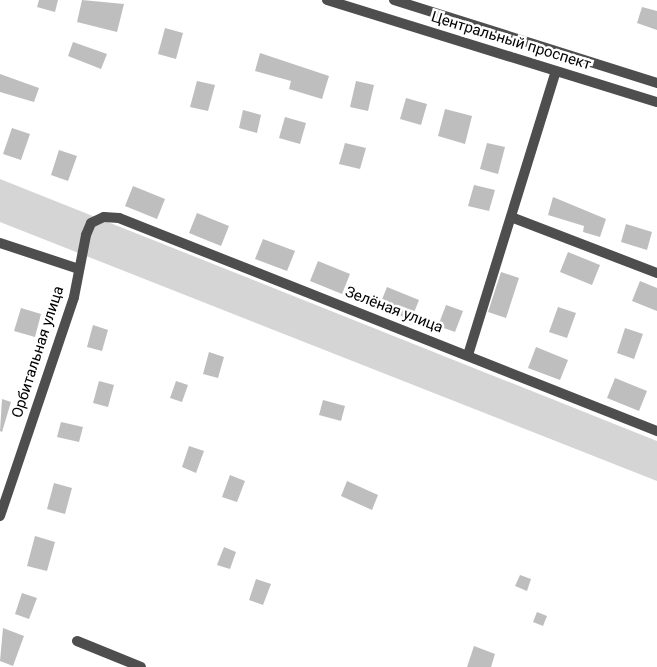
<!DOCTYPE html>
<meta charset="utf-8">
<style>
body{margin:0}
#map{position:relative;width:657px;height:667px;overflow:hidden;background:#fff;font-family:Roboto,sans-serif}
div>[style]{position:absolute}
.green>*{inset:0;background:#d5d5d5}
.building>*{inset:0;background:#bebebe}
.minor>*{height:10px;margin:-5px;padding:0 5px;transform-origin:5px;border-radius:5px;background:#4e4e4e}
.tertiary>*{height:10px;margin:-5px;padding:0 5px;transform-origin:5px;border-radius:5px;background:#4e4e4e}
span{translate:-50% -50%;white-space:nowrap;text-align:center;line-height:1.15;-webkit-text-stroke:5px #fff;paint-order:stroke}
.street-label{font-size:15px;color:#000}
</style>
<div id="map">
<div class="green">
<div style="clip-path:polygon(0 179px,657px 441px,657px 481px,0 222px)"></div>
</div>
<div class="building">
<div style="clip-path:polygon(39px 0,58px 0,55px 12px,37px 7px)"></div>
<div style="clip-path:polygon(82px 0,124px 4px,117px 32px,77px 22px)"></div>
<div style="clip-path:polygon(642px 7px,657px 11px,657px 30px,637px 23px)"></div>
<div style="clip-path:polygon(165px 28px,183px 33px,176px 59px,158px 54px)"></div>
<div style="clip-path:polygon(73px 42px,107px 54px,101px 69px,68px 56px)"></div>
<div style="clip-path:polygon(260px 53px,329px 76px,322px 99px,289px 89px,291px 81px,255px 71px)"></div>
<div style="clip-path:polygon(0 74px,39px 88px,34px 102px,0 92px)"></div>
<div style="clip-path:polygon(197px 81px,215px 85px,208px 111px,190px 107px)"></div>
<div style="clip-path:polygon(356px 81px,374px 85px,368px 111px,350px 107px)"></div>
<div style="clip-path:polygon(406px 98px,427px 104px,421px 125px,400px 119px)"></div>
<div style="clip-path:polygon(445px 109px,472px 116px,465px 144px,438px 136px)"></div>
<div style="clip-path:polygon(243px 110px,261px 115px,257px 133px,239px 128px)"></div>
<div style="clip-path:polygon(285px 117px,306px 123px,300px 144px,279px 138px)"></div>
<div style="clip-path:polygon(12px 128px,30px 134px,21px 160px,3px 154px)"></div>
<div style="clip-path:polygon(345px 143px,366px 148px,360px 169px,339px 164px)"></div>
<div style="clip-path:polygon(487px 143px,505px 147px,498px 174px,480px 169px)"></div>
<div style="clip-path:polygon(59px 150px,77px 156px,68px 181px,51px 175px)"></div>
<div style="clip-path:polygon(474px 185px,495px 190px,489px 211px,468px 206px)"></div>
<div style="clip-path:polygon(133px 186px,165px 199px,157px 219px,125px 206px)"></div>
<div style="clip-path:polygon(553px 197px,606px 219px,600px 237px,583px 232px,584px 226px,548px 215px)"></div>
<div style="clip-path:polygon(197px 213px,229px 226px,221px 246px,189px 233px)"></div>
<div style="clip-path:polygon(626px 224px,652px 232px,647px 250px,621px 242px)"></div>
<div style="clip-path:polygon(263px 239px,295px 251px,287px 271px,255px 259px)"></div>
<div style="clip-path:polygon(568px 252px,600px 265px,592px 285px,560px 272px)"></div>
<div style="clip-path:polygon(318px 261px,350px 274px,342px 294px,310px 281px)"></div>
<div style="clip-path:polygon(501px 272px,519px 278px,506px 318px,488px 312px)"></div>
<div style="clip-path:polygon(640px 281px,657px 288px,657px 311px,632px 301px)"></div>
<div style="clip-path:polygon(387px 287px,419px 300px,411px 320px,379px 307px)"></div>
<div style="clip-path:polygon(446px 305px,463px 311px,455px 332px,438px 326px)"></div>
<div style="clip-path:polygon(558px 307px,576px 313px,567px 338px,549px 332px)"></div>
<div style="clip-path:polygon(21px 308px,41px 314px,35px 337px,14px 331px)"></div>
<div style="clip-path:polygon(93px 325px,108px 330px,102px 351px,87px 347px)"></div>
<div style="clip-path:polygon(625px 328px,643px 334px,634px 359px,617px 353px)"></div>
<div style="clip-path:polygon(536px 347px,568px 360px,560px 380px,528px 368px)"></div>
<div style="clip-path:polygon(209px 352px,224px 357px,218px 378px,203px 374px)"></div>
<div style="clip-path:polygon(615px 378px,647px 391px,639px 411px,607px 398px)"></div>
<div style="clip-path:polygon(99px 381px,114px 385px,108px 407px,93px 403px)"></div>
<div style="clip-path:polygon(176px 381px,188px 385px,182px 402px,170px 398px)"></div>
<div style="clip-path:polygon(2px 399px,11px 402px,2px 432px,0 431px)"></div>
<div style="clip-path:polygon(323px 400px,345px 406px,341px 421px,319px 415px)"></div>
<div style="clip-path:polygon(61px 422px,83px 427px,79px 442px,57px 437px)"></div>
<div style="clip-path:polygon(189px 446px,204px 451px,196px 473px,182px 467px)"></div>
<div style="clip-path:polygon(230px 475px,245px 481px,237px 502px,222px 497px)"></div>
<div style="clip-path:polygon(347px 481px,378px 495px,372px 510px,341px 496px)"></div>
<div style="clip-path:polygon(54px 483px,72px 488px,65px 514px,47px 509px)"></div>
<div style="clip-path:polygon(35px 536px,55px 542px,47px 571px,27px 566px)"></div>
<div style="clip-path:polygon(224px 547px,236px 552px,230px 569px,217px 565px)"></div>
<div style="clip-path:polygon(520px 575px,531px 579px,527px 591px,515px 586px)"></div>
<div style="clip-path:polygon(256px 579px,271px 584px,263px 605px,249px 600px)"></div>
<div style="clip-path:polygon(22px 593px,37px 598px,29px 619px,15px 614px)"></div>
<div style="clip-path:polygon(537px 612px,547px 616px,543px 626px,533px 622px)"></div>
<div style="clip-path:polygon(3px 628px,24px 636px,13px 666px,0 661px)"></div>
<div style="clip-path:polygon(474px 646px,495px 654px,491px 667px,467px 667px)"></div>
</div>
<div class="minor">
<div style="left:511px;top:217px;width:156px;rotate:21deg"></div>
<div style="left:0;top:243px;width:83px;rotate:18.2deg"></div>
<div style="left:468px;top:355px;width:297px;rotate:-72.8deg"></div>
<div style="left:0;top:516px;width:231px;rotate:-71.3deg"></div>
<div style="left:74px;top:297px;width:63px;rotate:-79deg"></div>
<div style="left:86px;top:235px;width:13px;rotate:-67deg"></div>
<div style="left:91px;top:223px;width:14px;rotate:-25deg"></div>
<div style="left:104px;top:217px;width:15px;rotate:4deg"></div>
<div style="left:119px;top:218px;width:579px;rotate:21.6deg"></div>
<div style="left:77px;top:641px;width:69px;rotate:22.1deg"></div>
</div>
<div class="tertiary">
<div style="left:327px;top:0;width:345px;rotate:17.2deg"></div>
<div style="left:394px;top:0;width:276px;rotate:17.5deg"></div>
</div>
<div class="street-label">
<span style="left:511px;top:41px;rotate:17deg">Центральный проспект</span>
<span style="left:394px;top:310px;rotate:21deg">Зелёная улица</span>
<span style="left:38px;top:352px;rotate:-72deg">Орбитальная улица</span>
</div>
</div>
